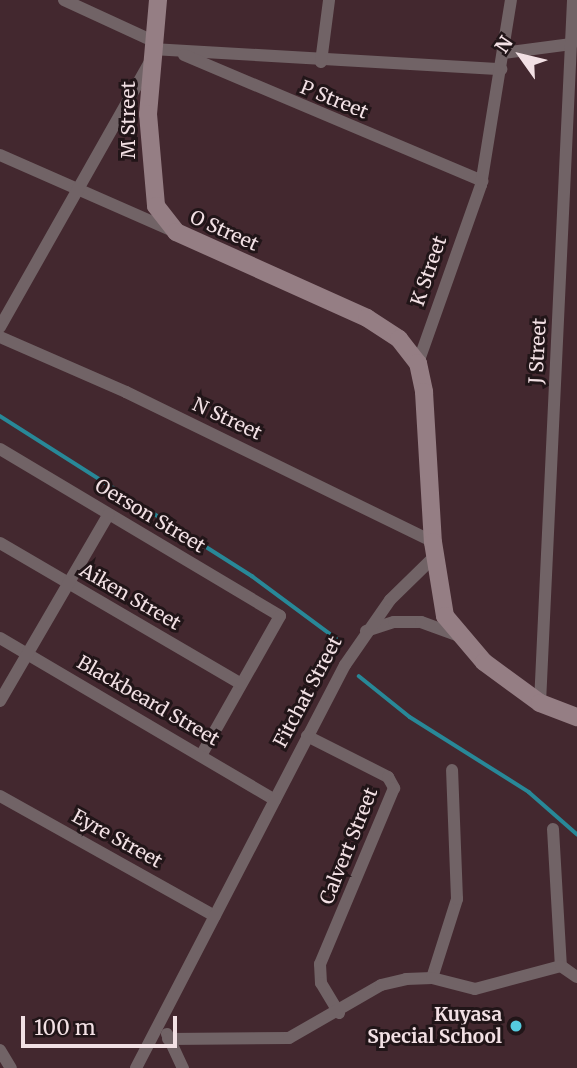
<!DOCTYPE html>
<style>
body{margin:0}
#map{position:relative;width:577px;height:1068px;overflow:hidden;background:#43282f;font-family:Merriweather,serif}
div>[style]{position:absolute}
.stream>*{height:3.5px;margin:-1.75px;padding:0 1.75px;transform-origin:1.75px;border-radius:1.75px;background:#288898}
.street>*{height:12px;margin:-6px;padding:0 6px;transform-origin:6px;border-radius:6px;background:#716366}
.secondary>*{height:18px;margin:-9px;padding:0 9px;transform-origin:9px;border-radius:9px;background:#957e84}
.dots>*{width:19px;height:19px;translate:-50% -50%;box-sizing:border-box;border:4px solid #211518;border-radius:50%}
span{translate:-50% -50%;white-space:nowrap;text-align:center;line-height:1.15;-webkit-text-stroke:6px #211518;paint-order:stroke}
.street-label{font-size:19px;color:#f2e0e4}
.poi-label{font-size:19px;color:#f2e0e4;font-weight:700}
.right{translate:-100% -50%;text-align:right}
.north{position:absolute;left:486px;top:21px;width:70px;height:70px;-webkit-text-stroke:5px #211518;paint-order:stroke;rotate:304deg;font-size:19px;font-weight:700;line-height:28px;text-align:center;color:#f2e0e4}
.north::after{content:'';display:block;margin:auto;width:24px;height:32px;background:#f2e0e4;clip-path:polygon(50% 0,100% 100%,50% 72%,0 100%)}
.scale{position:absolute;left:21px;top:1016px;width:156px;height:32px;box-sizing:border-box;border:4px solid #f2e0e4;border-top:0;padding-left:9px;font-size:21px;line-height:24px;white-space:nowrap;color:#f2e0e4;-webkit-text-stroke:5px #211518;paint-order:stroke}
</style>
<div id="map">
<div class="stream">
<div style="left:0;top:416px;width:299px;rotate:32.4deg"></div>
<div style="left:252px;top:576px;width:106px;rotate:36.5deg"></div>
<div style="left:359px;top:676px;width:65px;rotate:38.8deg"></div>
<div style="left:410px;top:717px;width:141px;rotate:32.2deg"></div>
<div style="left:529px;top:792px;width:64px;rotate:41.2deg"></div>
</div>
<div class="street">
<div style="left:64px;top:0;width:98px;rotate:24.7deg"></div>
<div style="left:152px;top:49px;width:350px;rotate:3.3deg"></div>
<div style="left:503px;top:53px;width:69px;rotate:-7.5deg"></div>
<div style="left:184px;top:55px;width:324px;rotate:22.9deg"></div>
<div style="left:321px;top:62px;width:63px;rotate:-82.6deg"></div>
<div style="left:0;top:155px;width:189px;rotate:23.7deg"></div>
<div style="left:0;top:327px;width:305px;rotate:-60.5deg"></div>
<div style="left:0;top:337px;width:137px;rotate:23.6deg"></div>
<div style="left:126px;top:392px;width:342px;rotate:26deg"></div>
<div style="left:418px;top:363px;width:189px;rotate:-70.5deg"></div>
<div style="left:481px;top:185px;width:187px;rotate:-80.8deg"></div>
<div style="left:0;top:449px;width:326px;rotate:30.8deg"></div>
<div style="left:280px;top:616px;width:159px;rotate:119.5deg"></div>
<div style="left:0;top:543px;width:279px;rotate:30.3deg"></div>
<div style="left:366px;top:631px;width:29px;rotate:-18deg"></div>
<div style="left:394px;top:622px;width:27px"></div>
<div style="left:421px;top:622px;width:38px;rotate:20deg"></div>
<div style="left:0;top:638px;width:319px;rotate:30.5deg"></div>
<div style="left:0;top:701px;width:216px;rotate:-59.8deg"></div>
<div style="left:540px;top:703px;width:704px;rotate:-87.31deg"></div>
<div style="left:307px;top:736px;width:91px;rotate:26.8deg"></div>
<div style="left:388px;top:777px;width:13px;rotate:61deg"></div>
<div style="left:394px;top:788px;width:191px;rotate:112.8deg"></div>
<div style="left:320px;top:964px;width:19px;rotate:87deg"></div>
<div style="left:321px;top:983px;width:35px;rotate:59deg"></div>
<div style="left:0;top:796px;width:246px;rotate:29.2deg"></div>
<div style="left:553px;top:829px;width:137px;rotate:86.7deg"></div>
<div style="left:432px;top:978px;width:83px;rotate:-72.4deg"></div>
<div style="left:457px;top:899px;width:129px;rotate:-92.2deg"></div>
<div style="left:167px;top:1034px;width:38px;rotate:65deg"></div>
<div style="left:168px;top:1039px;width:121px;rotate:-0.5deg"></div>
<div style="left:289px;top:1038px;width:106px;rotate:-29.9deg"></div>
<div style="left:381px;top:985px;width:26px;rotate:-13deg"></div>
<div style="left:406px;top:979px;width:26px;rotate:-2deg"></div>
<div style="left:432px;top:978px;width:44px;rotate:14.3deg"></div>
<div style="left:475px;top:989px;width:89px;rotate:-15deg"></div>
<div style="left:561px;top:966px;width:19px;rotate:35deg"></div>
<div style="left:0;top:1050px;width:21px;rotate:59deg"></div>
<div style="left:136px;top:1068px;width:454px;rotate:-62.6deg"></div>
<div style="left:345px;top:665px;width:79px;rotate:-55.3deg"></div>
<div style="left:390px;top:600px;width:63px;rotate:-44.4deg"></div>
</div>
<div class="secondary">
<div style="left:158px;top:0;width:114px;rotate:95deg"></div>
<div style="left:148px;top:114px;width:92px;rotate:85deg"></div>
<div style="left:156px;top:206px;width:33px;rotate:52deg"></div>
<div style="left:176px;top:232px;width:209px;rotate:24.2deg"></div>
<div style="left:367px;top:318px;width:38px;rotate:33deg"></div>
<div style="left:399px;top:339px;width:31px;rotate:52deg"></div>
<div style="left:418px;top:363px;width:30px;rotate:78deg"></div>
<div style="left:424px;top:392px;width:150px;rotate:86.6deg"></div>
<div style="left:433px;top:542px;width:75px;rotate:80.8deg"></div>
<div style="left:445px;top:616px;width:60px;rotate:49.7deg"></div>
<div style="left:484px;top:662px;width:69px;rotate:36.2deg"></div>
<div style="left:540px;top:703px;width:40px;rotate:21deg"></div>
</div>
<div class="dots">
<div style="left:516px;top:1026px;background:#55cadf"></div>
</div>
<div class="street-label">
<span style="left:334px;top:100px;rotate:22deg">P Street</span>
<span style="left:129px;top:120px;rotate:-90deg">M Street</span>
<span style="left:224px;top:231px;rotate:24deg">O Street</span>
<span style="left:429px;top:271px;rotate:-71deg">K Street</span>
<span style="left:538px;top:351px;rotate:-87deg">J Street</span>
<span style="left:227px;top:419px;rotate:25deg">N Street</span>
<span style="left:150px;top:516px;rotate:31deg">Oerson Street</span>
<span style="left:130px;top:597px;rotate:30deg">Aiken Street</span>
<span style="left:308px;top:692px;rotate:-62deg">Fitchat Street</span>
<span style="left:148px;top:701px;rotate:30deg">Blackbeard Street</span>
<span style="left:117px;top:839px;rotate:29deg">Eyre Street</span>
<span style="left:349px;top:846px;rotate:-68deg">Calvert Street</span>
</div>
<div class="poi-label">
<span class="right" style="left:502px;top:1026px">Kuyasa<br>Special School</span>
</div>
<div class="north">N</div>
<div class="scale">100 m</div>
</div>
